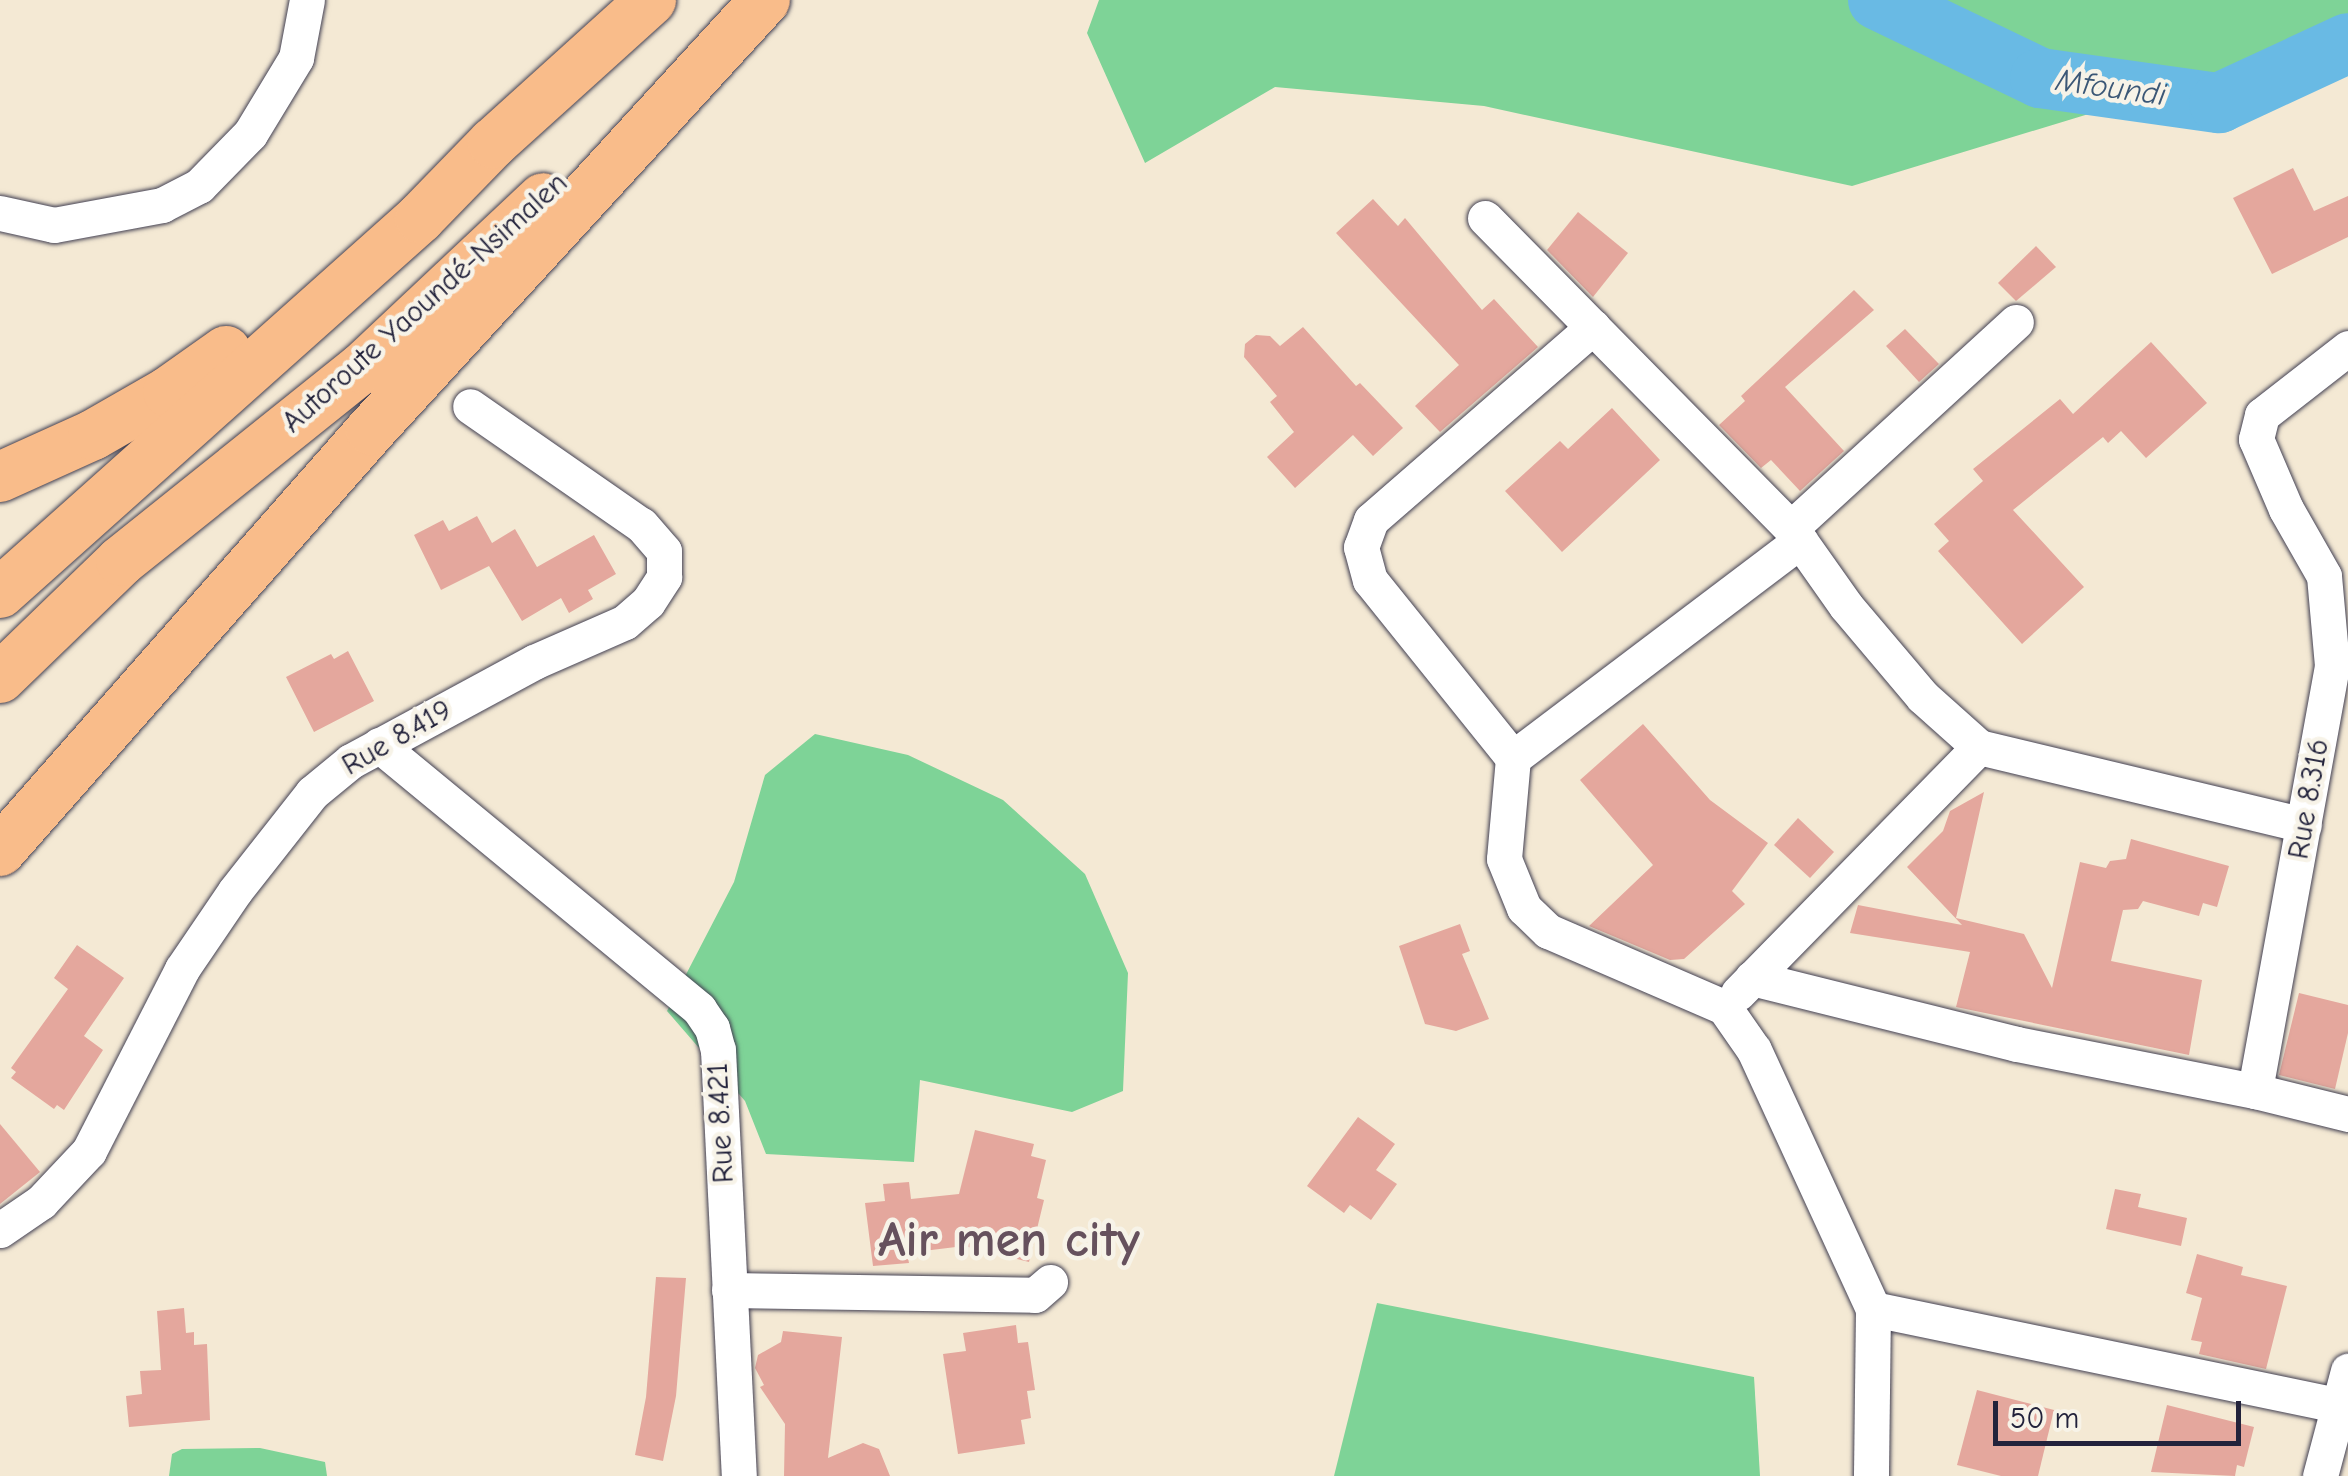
<!DOCTYPE html>
<meta charset="utf-8">
<style>
body{margin:0}
#map{position:relative;width:2348px;height:1476px;overflow:hidden;background:#f4e9d4;font-family:"Comic Neue",sans-serif}
div>[style]{position:absolute}
.green>*{inset:0;background:#7ed397}
.river>*{height:60px;margin:-30px;padding:0 30px;transform-origin:30px;border-radius:30px;background:#69bae4}
.building>*{inset:0;background:#e4a79d}
.roads{filter:drop-shadow(0 0 2px #424052) drop-shadow(0 0 2px #424052)}
.minor>*{height:35px;margin:-17.5px;padding:0 17.5px;transform-origin:17.5px;border-radius:17.5px;background:#fff}
.highway>*{height:50px;margin:-25px;padding:0 25px;transform-origin:25px;border-radius:25px;background:#f9bc8a}
span{translate:-50% -50%;white-space:nowrap;text-align:center;line-height:1.15;-webkit-text-stroke:9px #f7f3e8;paint-order:stroke}
.street-label{font-size:30px;color:#22223b}
.water-label{font-size:32px;color:#3b5776;font-style:italic}
.town-label{font-size:50px;color:#66515d;font-weight:700}
.scale{position:absolute;left:1993px;top:1401px;width:248px;height:45px;box-sizing:border-box;border:5px solid #22223b;border-top:0;padding-left:12px;font-size:30px;line-height:35px;white-space:nowrap;color:#22223b;-webkit-text-stroke:8px #f7f3e8;paint-order:stroke}
</style>
<div id="map">
<div class="green">
<div style="clip-path:polygon(1099px 0,2348px 0,2348px 26px,2246px 66px,1852px 186px,1484px 106px,1275px 87px,1145px 163px,1087px 33px)"></div>
<div style="clip-path:polygon(815px 734px,908px 755px,1003px 800px,1085px 874px,1128px 973px,1123px 1091px,1072px 1112px,920px 1080px,914px 1162px,766px 1154px,745px 1101px,667px 1011px,734px 882px,765px 775px)"></div>
<div style="clip-path:polygon(1377px 1303px,1754px 1377px,1760px 1476px,1334px 1476px)"></div>
<div style="clip-path:polygon(260px 1448px,325px 1462px,327px 1476px,169px 1476px,172px 1454px,182px 1449px)"></div>
</div>
<div class="river">
<div style="left:1878px;top:0;width:180px;rotate:25.7deg"></div>
<div style="left:2040px;top:78px;width:181px;rotate:8deg"></div>
<div style="left:2219px;top:103px;width:142px;rotate:-24.9deg"></div>
</div>
<div class="building">
<div style="clip-path:polygon(2293px 168px,2314px 211px,2348px 196px,2348px 237px,2272px 274px,2233px 198px)"></div>
<div style="clip-path:polygon(1373px 199px,1398px 226px,1405px 218px,1482px 310px,1494px 299px,1538px 347px,1440px 432px,1415px 406px,1459px 365px,1336px 233px)"></div>
<div style="clip-path:polygon(1578px 212px,1628px 253px,1593px 297px,1547px 250px)"></div>
<div style="clip-path:polygon(2036px 246px,2056px 267px,2016px 301px,1998px 283px)"></div>
<div style="clip-path:polygon(1854px 290px,1874px 310px,1785px 387px,1844px 451px,1800px 491px,1771px 460px,1761px 468px,1719px 425px,1745px 401px,1741px 396px)"></div>
<div style="clip-path:polygon(1303px 327px,1356px 386px,1360px 383px,1403px 428px,1373px 456px,1353px 435px,1295px 488px,1267px 457px,1294px 432px,1270px 402px,1277px 396px,1244px 357px,1245px 344px,1256px 335px,1270px 336px,1280px 346px)"></div>
<div style="clip-path:polygon(1905px 329px,1939px 364px,1919px 382px,1886px 346px)"></div>
<div style="clip-path:polygon(2151px 342px,2207px 403px,2146px 458px,2121px 431px,2108px 443px,2103px 437px,2013px 510px,2084px 587px,2022px 644px,1938px 551px,1949px 541px,1934px 524px,1983px 481px,1973px 469px,2060px 399px,2073px 414px)"></div>
<div style="clip-path:polygon(1612px 408px,1660px 460px,1562px 552px,1505px 491px,1560px 441px,1568px 449px)"></div>
<div style="clip-path:polygon(477px 516px,492px 543px,515px 529px,537px 567px,594px 535px,616px 574px,588px 590px,593px 599px,569px 613px,561px 598px,522px 621px,489px 566px,441px 590px,414px 535px,443px 520px,449px 531px)"></div>
<div style="clip-path:polygon(348px 651px,374px 701px,314px 732px,286px 677px,331px 654px,334px 659px)"></div>
<div style="clip-path:polygon(1643px 724px,1710px 800px,1768px 843px,1732px 891px,1745px 904px,1684px 959px,1670px 960px,1589px 926px,1653px 865px,1580px 780px)"></div>
<div style="clip-path:polygon(1984px 792px,1956px 918px,2024px 934px,2052px 988px,2080px 862px,2106px 868px,2110px 861px,2126px 859px,2131px 839px,2229px 866px,2217px 907px,2203px 903px,2199px 916px,2143px 901px,2138px 909px,2123px 910px,2111px 961px,2202px 980px,2189px 1055px,1956px 1007px,1970px 952px,1850px 933px,1858px 905px,1962px 925px,1907px 867px,1943px 831px,1950px 811px)"></div>
<div style="clip-path:polygon(1798px 818px,1834px 852px,1810px 878px,1774px 845px)"></div>
<div style="clip-path:polygon(1460px 924px,1470px 951px,1462px 954px,1489px 1019px,1456px 1031px,1425px 1024px,1399px 946px)"></div>
<div style="clip-path:polygon(77px 945px,124px 978px,84px 1036px,103px 1050px,64px 1110px,57px 1105px,54px 1109px,11px 1078px,16px 1072px,11px 1068px,68px 989px,54px 978px)"></div>
<div style="clip-path:polygon(2299px 993px,2348px 1005px,2348px 1033px,2335px 1089px,2279px 1075px)"></div>
<div style="clip-path:polygon(1358px 1117px,1395px 1144px,1376px 1170px,1397px 1184px,1371px 1220px,1350px 1205px,1344px 1213px,1307px 1186px)"></div>
<div style="clip-path:polygon(0 1124px,40px 1172px,0 1204px)"></div>
<div style="clip-path:polygon(975px 1130px,1034px 1144px,1031px 1156px,1046px 1160px,1037px 1198px,1044px 1200px,1029px 1262px,964px 1246px,907px 1253px,909px 1263px,873px 1266px,865px 1203px,885px 1201px,883px 1184px,909px 1182px,911px 1199px,959px 1194px)"></div>
<div style="clip-path:polygon(2115px 1189px,2141px 1194px,2138px 1207px,2187px 1218px,2181px 1246px,2106px 1229px)"></div>
<div style="clip-path:polygon(2197px 1254px,2243px 1267px,2241px 1275px,2287px 1286px,2266px 1369px,2199px 1354px,2202px 1342px,2191px 1340px,2202px 1298px,2186px 1293px)"></div>
<div style="clip-path:polygon(656px 1277px,686px 1278px,676px 1396px,663px 1461px,635px 1455px,646px 1397px)"></div>
<div style="clip-path:polygon(184px 1308px,186px 1333px,194px 1332px,194px 1345px,207px 1344px,210px 1420px,129px 1427px,126px 1396px,142px 1394px,140px 1371px,161px 1370px,157px 1311px)"></div>
<div style="clip-path:polygon(1016px 1325px,1018px 1343px,1028px 1342px,1035px 1390px,1027px 1391px,1031px 1418px,1021px 1420px,1025px 1444px,958px 1454px,943px 1354px,966px 1351px,963px 1333px)"></div>
<div style="clip-path:polygon(783px 1331px,842px 1337px,828px 1458px,863px 1443px,879px 1449px,890px 1476px,784px 1476px,785px 1424px,760px 1387px,764px 1385px,755px 1368px,758px 1355px,781px 1342px)"></div>
<div style="clip-path:polygon(1977px 1390px,2054px 1410px,2038px 1476px,2001px 1476px,1957px 1465px)"></div>
<div style="clip-path:polygon(2167px 1405px,2254px 1427px,2244px 1467px,2237px 1465px,2235px 1476px,2151px 1472px)"></div>
</div>
<div class="roads">
<div class="minor">
<div style="left:0;top:213px;width:55px;rotate:12.5deg"></div>
<div style="left:54px;top:225px;width:110px;rotate:-10.5deg"></div>
<div style="left:162px;top:205px;width:42px;rotate:-27.2deg"></div>
<div style="left:199px;top:186px;width:73px;rotate:-45.6deg"></div>
<div style="left:250px;top:134px;width:89px;rotate:-58.8deg"></div>
<div style="left:296px;top:58px;width:59px;rotate:-79.3deg"></div>
<div style="left:1485px;top:218px;width:436px;rotate:45.4deg"></div>
<div style="left:1791px;top:528px;width:95px;rotate:54.8deg"></div>
<div style="left:1846px;top:606px;width:119px;rotate:49.8deg"></div>
<div style="left:1923px;top:697px;width:75px;rotate:41.8deg"></div>
<div style="left:1979px;top:747px;width:334px;rotate:13.5deg"></div>
<div style="left:1593px;top:327px;width:294px;rotate:139deg"></div>
<div style="left:1371px;top:520px;width:29px;rotate:110deg"></div>
<div style="left:1361px;top:547px;width:34px;rotate:75deg"></div>
<div style="left:1370px;top:580px;width:228px;rotate:51.2deg"></div>
<div style="left:1513px;top:758px;width:101px;rotate:95.1deg"></div>
<div style="left:1504px;top:859px;width:53px;rotate:67.8deg"></div>
<div style="left:1524px;top:908px;width:33px;rotate:44deg"></div>
<div style="left:1548px;top:931px;width:192px;rotate:23.4deg"></div>
<div style="left:1724px;top:1007px;width:52px;rotate:55.1deg"></div>
<div style="left:1754px;top:1050px;width:285px;rotate:65.3deg"></div>
<div style="left:1873px;top:1309px;width:167px;rotate:90.7deg"></div>
<div style="left:2348px;top:348px;width:109px;rotate:142.1deg"></div>
<div style="left:2262px;top:415px;width:25px;rotate:104deg"></div>
<div style="left:2256px;top:439px;width:76px;rotate:66.8deg"></div>
<div style="left:2286px;top:509px;width:77px;rotate:60.4deg"></div>
<div style="left:2324px;top:576px;width:90px;rotate:84.9deg"></div>
<div style="left:2332px;top:666px;width:432px;rotate:100.3deg"></div>
<div style="left:2255px;top:1091px;width:96px;rotate:13.9deg"></div>
<div style="left:1791px;top:528px;width:305px;rotate:-42.5deg"></div>
<div style="left:379px;top:745px;width:415px;rotate:39.5deg"></div>
<div style="left:699px;top:1009px;width:23px;rotate:56deg"></div>
<div style="left:712px;top:1028px;width:23px;rotate:75deg"></div>
<div style="left:718px;top:1050px;width:427px;rotate:87.2deg"></div>
<div style="left:1513px;top:758px;width:360px;rotate:-37.1deg"></div>
<div style="left:1752px;top:978px;width:273px;rotate:14deg"></div>
<div style="left:2017px;top:1044px;width:243px;rotate:11.2deg"></div>
<div style="left:1738px;top:993px;width:344px;rotate:-45.6deg"></div>
<div style="left:0;top:1230px;width:50px;rotate:-34.3deg"></div>
<div style="left:41px;top:1202px;width:70px;rotate:-46.7deg"></div>
<div style="left:89px;top:1151px;width:204px;rotate:-62.9deg"></div>
<div style="left:182px;top:969px;width:94px;rotate:-55.8deg"></div>
<div style="left:235px;top:891px;width:125px;rotate:-51.8deg"></div>
<div style="left:312px;top:793px;width:50px;rotate:-39.4deg"></div>
<div style="left:351px;top:761px;width:208px;rotate:-28.4deg"></div>
<div style="left:534px;top:662px;width:99px;rotate:-23.7deg"></div>
<div style="left:625px;top:622px;width:30px;rotate:-41deg"></div>
<div style="left:648px;top:602px;width:30px;rotate:-57deg"></div>
<div style="left:664px;top:577px;width:26px;rotate:-90deg"></div>
<div style="left:664px;top:551px;width:35px;rotate:-131deg"></div>
<div style="left:641px;top:525px;width:208px;rotate:-145.2deg"></div>
<div style="left:729px;top:1290px;width:306px;rotate:0.9deg"></div>
<div style="left:1035px;top:1295px;width:20px;rotate:-41deg"></div>
<div style="left:1873px;top:1309px;width:474px;rotate:11.7deg"></div>
<div style="left:2320px;top:1476px;width:109px;rotate:-75.1deg"></div>
</div>
<div class="highway">
<div style="left:0;top:477px;width:102px;rotate:-24.3deg"></div>
<div style="left:93px;top:435px;width:86px;rotate:-29.8deg"></div>
<div style="left:168px;top:392px;width:71px;rotate:-35.3deg"></div>
<div style="left:0;top:593px;width:563px;rotate:-41.76deg"></div>
<div style="left:420px;top:218px;width:105px;rotate:-45.8deg"></div>
<div style="left:493px;top:143px;width:213px;rotate:-42.1deg"></div>
<div style="left:0;top:678px;width:168px;rotate:-44deg"></div>
<div style="left:121px;top:561px;width:309px;rotate:-38.7deg"></div>
<div style="left:362px;top:368px;width:248px;rotate:-43.2deg"></div>
<div style="left:0;top:851px;width:561px;rotate:-48.61deg"></div>
<div style="left:371px;top:430px;width:583px;rotate:-47.5deg"></div>
</div>
</div>
<div class="street-label">
<span style="left:425px;top:303px;rotate:-42deg">Autoroute Yaoundé-Nsimalen</span>
<span style="left:397px;top:738px;rotate:-30deg">Rue 8.419</span>
<span style="left:2309px;top:799px;rotate:-80deg">Rue 8.316</span>
<span style="left:721px;top:1123px;rotate:-93deg">Rue 8.421</span>
</div>
<div class="water-label">
<span style="left:2111px;top:88px;rotate:8deg">Mfoundi</span>
</div>
<div class="town-label">
<span style="left:1009px;top:1241px">Air men city</span>
</div>
<div class="scale">50 m</div>
</div>
